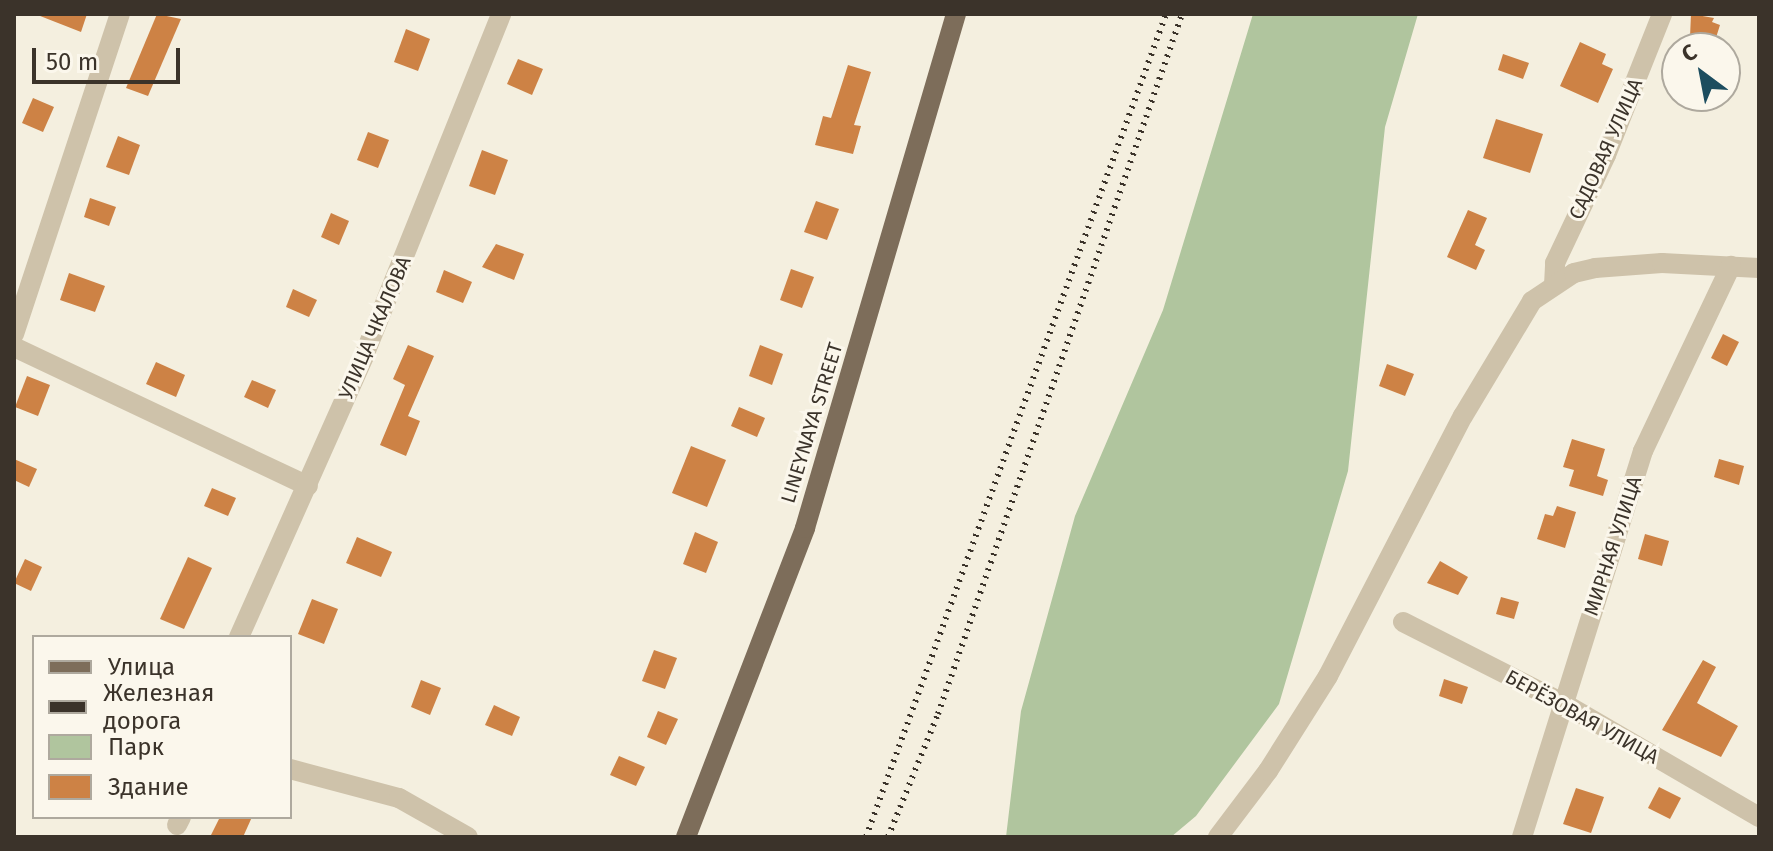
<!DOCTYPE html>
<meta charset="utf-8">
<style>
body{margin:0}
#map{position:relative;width:1773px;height:851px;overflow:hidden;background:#f4efdf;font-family:"Fira Sans",sans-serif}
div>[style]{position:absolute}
.green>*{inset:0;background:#b0c59e}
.building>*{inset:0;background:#cd8245}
.minor>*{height:20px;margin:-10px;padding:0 10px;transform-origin:10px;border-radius:10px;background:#cec2aa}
.major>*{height:20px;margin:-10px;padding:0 10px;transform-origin:10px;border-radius:10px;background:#7d6d5a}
.rail>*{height:6px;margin-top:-3px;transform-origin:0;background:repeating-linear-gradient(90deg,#3b332a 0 2px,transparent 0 8px)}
span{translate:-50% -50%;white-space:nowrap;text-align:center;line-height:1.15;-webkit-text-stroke:6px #fbf7ec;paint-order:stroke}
.street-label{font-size:20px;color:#3b332a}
.frame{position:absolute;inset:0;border:16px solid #3b332a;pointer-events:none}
.legend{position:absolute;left:32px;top:635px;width:260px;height:184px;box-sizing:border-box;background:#fbf7ec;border:2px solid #aea99e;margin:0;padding:10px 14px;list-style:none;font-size:24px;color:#3b332a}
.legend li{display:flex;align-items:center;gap:16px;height:40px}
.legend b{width:40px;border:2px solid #aea99e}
.north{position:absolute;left:1661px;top:32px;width:80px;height:80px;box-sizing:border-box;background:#fbf7ec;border:2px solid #aea99e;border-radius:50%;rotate:328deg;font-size:22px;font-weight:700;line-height:32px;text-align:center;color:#3b332a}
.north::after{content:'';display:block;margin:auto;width:28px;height:36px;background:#1c4d5f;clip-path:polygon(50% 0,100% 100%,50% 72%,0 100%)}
.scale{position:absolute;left:32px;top:48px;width:148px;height:36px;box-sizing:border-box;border:4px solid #3b332a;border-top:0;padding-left:10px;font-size:24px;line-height:28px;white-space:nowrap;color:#3b332a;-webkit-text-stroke:6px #fbf7ec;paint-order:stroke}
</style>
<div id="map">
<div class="green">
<div style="clip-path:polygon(1253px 14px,1418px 14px,1385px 127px,1348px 471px,1279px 704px,1196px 816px,1171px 837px,1006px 837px,1021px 711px,1075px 516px,1163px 310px)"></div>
</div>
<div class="building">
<div style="clip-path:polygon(35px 14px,87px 14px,81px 32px)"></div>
<div style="clip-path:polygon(157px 14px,181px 19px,148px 96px,126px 88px)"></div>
<div style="clip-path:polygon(1691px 14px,1714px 18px,1712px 22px,1720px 25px,1714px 44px,1690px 37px)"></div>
<div style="clip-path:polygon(406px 29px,430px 39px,418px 71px,394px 62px)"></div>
<div style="clip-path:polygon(1580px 42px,1606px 54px,1602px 64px,1613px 69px,1598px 103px,1560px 86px)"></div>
<div style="clip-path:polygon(1503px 54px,1529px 63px,1523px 79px,1498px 70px)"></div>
<div style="clip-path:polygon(518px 59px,543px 69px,532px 95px,507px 84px)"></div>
<div style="clip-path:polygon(848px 65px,871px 72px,854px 125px,861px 126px,853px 154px,815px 145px,823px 116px,831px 118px)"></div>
<div style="clip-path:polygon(33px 98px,54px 107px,43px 132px,22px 123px)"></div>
<div style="clip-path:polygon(1496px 119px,1543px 134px,1530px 173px,1483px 158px)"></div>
<div style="clip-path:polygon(368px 132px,389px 140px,378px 168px,357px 160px)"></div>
<div style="clip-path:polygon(118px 136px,140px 145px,129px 175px,106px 167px)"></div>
<div style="clip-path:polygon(482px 150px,508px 160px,495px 195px,469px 186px)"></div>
<div style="clip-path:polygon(90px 198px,116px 207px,109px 226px,84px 217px)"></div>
<div style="clip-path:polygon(816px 201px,839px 209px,827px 240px,804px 232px)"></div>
<div style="clip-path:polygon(1468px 210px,1487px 218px,1475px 245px,1485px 250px,1476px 270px,1447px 257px)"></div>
<div style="clip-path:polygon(331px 213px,349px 221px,339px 245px,321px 237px)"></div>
<div style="clip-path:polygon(496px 244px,524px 254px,514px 280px,482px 267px)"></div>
<div style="clip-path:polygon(791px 269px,814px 277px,802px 308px,780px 300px)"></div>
<div style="clip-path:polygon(444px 270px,472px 282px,463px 303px,436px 292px)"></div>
<div style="clip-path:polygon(69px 273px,105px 286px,95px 312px,60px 300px)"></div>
<div style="clip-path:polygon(293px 289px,317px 300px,309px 317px,286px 307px)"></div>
<div style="clip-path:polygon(1723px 334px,1739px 342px,1727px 366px,1711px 358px)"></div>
<div style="clip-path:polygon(408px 345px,434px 356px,408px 416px,420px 421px,406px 456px,380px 445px,405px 385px,393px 379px)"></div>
<div style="clip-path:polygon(760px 345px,783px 354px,772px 385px,749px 376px)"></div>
<div style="clip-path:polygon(156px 362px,185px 375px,176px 397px,146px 384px)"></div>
<div style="clip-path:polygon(1387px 364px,1414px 374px,1405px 396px,1379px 386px)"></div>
<div style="clip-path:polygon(27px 376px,50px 385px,38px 416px,15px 407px)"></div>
<div style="clip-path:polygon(252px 380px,276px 390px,268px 408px,244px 397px)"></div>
<div style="clip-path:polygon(739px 407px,765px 418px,757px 437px,731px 426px)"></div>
<div style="clip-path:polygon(1572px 439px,1605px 449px,1597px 476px,1608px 480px,1603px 496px,1569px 486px,1574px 470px,1563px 467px)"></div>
<div style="clip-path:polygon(691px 446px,726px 460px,707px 507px,672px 493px)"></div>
<div style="clip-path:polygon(14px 459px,37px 469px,29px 487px,14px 480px)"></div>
<div style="clip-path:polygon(1719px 459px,1744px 466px,1739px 485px,1714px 477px)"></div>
<div style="clip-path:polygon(212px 488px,236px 498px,228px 516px,204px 506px)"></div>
<div style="clip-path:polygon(1557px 506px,1576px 512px,1565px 548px,1537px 539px,1545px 514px,1553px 516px)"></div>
<div style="clip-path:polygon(695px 532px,718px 542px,706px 573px,683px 564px)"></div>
<div style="clip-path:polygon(1645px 534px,1669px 541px,1662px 566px,1638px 559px)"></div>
<div style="clip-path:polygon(357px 537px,392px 552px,381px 577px,346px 563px)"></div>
<div style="clip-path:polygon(188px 557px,212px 568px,184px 629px,160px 619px)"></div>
<div style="clip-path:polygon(25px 559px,42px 567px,31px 591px,14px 583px)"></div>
<div style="clip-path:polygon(1440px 561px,1468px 577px,1458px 595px,1427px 583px)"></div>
<div style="clip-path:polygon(1501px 597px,1519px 602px,1514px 619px,1496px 614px)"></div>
<div style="clip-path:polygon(312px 599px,338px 609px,324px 644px,298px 634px)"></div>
<div style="clip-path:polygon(654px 650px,677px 658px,665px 689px,642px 681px)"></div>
<div style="clip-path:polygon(1703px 660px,1716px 667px,1697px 703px,1738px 726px,1721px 757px,1662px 730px)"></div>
<div style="clip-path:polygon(1444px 679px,1468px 687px,1462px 704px,1439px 696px)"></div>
<div style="clip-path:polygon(421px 680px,441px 688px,430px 715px,411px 707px)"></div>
<div style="clip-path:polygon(494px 705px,520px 717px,512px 736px,485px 725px)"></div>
<div style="clip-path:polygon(658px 711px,678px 719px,666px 745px,647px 737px)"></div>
<div style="clip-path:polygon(619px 756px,645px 767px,636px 786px,610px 775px)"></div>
<div style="clip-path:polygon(1659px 787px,1681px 798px,1670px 819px,1648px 808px)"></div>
<div style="clip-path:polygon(1576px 788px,1604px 797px,1591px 833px,1563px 824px)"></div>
<div style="clip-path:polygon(220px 817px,252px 817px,243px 837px,210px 837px)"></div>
</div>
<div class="minor">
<div style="left:1554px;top:285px;width:22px;rotate:-87deg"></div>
<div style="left:1555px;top:263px;width:119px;rotate:-64.7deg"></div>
<div style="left:1606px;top:155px;width:152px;rotate:-68.3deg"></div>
<div style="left:14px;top:334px;width:337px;rotate:-71.7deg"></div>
<div style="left:14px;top:347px;width:325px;rotate:25.3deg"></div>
<div style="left:1403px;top:622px;width:179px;rotate:26.9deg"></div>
<div style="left:1563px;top:703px;width:227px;rotate:30.2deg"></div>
<div style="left:239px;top:637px;width:305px;rotate:-66deg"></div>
<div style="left:363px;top:358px;width:371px;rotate:-68.1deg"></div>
<div style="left:290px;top:769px;width:113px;rotate:14.9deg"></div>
<div style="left:399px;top:798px;width:79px;rotate:29.5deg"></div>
<div style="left:177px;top:825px;width:9px;rotate:-63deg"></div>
<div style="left:1218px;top:837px;width:83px;rotate:-52.9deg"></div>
<div style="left:1268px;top:771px;width:112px;rotate:-57.7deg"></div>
<div style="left:1328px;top:676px;width:293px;rotate:-62.6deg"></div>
<div style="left:1463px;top:416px;width:134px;rotate:-59deg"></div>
<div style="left:1532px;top:301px;width:50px;rotate:-33.7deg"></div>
<div style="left:1574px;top:273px;width:22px;rotate:-13deg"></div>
<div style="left:1595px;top:268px;width:67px;rotate:-4.3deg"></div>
<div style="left:1662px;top:263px;width:97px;rotate:3deg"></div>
<div style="left:1522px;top:837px;width:405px;rotate:-72.6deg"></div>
<div style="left:1643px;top:451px;width:205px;rotate:-64.6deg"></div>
</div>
<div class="major">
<div style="left:686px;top:837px;width:331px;rotate:-68.9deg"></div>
<div style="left:805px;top:528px;width:536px;rotate:-73.63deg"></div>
</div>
<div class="rail">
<div style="left:866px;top:837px;width:876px;rotate:-69.97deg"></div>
<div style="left:888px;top:837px;width:133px;rotate:-67.9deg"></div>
<div style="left:938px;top:714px;width:741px;rotate:-70.78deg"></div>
</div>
<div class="street-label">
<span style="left:1606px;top:149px;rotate:-66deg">САДОВАЯ УЛИЦА</span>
<span style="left:375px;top:328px;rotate:-67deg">УЛИЦА ЧКАЛОВА</span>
<span style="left:812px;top:423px;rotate:-73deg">LINEYNAYA STREET</span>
<span style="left:1613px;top:546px;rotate:-72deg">МИРНАЯ УЛИЦА</span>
<span style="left:1582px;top:717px;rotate:29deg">БЕРЁЗОВАЯ УЛИЦА</span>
</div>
<div class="frame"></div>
<ul class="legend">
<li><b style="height:10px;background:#7d6d5a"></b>Улица</li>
<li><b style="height:10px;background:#3b332a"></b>Железная дорога</li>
<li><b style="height:22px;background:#b0c59e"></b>Парк</li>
<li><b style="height:22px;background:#cd8245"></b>Здание</li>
</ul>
<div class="north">С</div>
<div class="scale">50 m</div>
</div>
